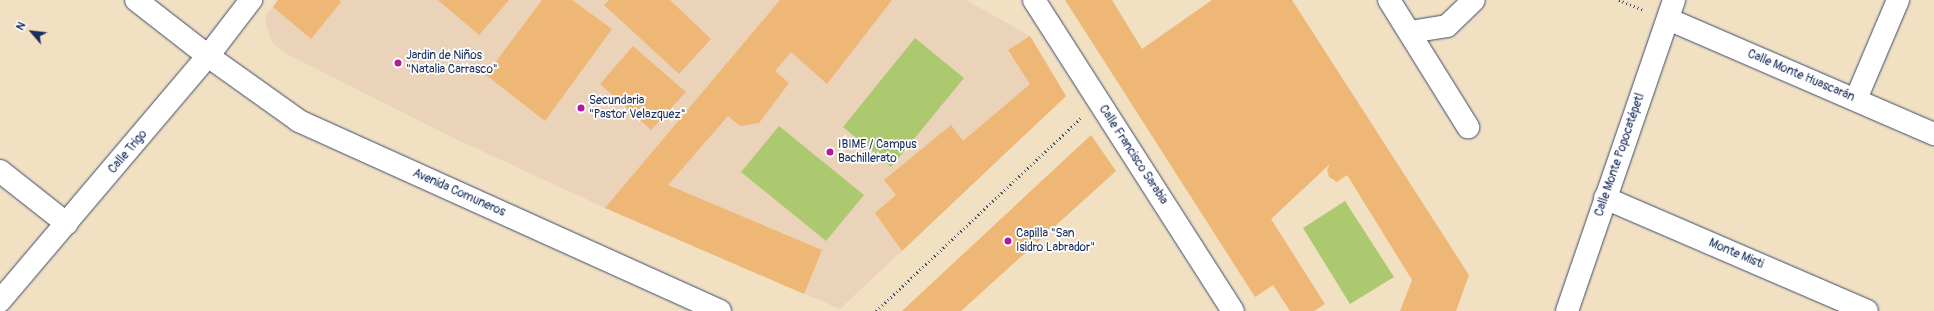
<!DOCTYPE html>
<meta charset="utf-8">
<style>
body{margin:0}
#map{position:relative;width:1934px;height:311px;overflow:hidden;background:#f1e0c2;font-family:Pangolin,sans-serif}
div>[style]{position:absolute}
.built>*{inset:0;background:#ead3b9}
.green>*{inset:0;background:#adc970}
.building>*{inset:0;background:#eeb775}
.path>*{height:2.5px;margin-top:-1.25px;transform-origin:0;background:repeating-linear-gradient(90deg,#3b4a6d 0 1px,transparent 0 4px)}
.roads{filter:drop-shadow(0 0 1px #3b4a6d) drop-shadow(0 0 1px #3b4a6d)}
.minor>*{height:22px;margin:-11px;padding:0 11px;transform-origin:11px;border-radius:11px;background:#fff}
.tertiary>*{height:22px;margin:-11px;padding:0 11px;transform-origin:11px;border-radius:11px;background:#fff}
.secondary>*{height:22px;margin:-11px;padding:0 11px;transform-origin:11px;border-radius:11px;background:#fff}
.dots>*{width:11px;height:11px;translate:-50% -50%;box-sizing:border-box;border:2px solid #fff;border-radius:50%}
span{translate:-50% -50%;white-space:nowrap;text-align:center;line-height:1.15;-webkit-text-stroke:3.5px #fff;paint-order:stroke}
.poi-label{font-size:12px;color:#1b2f5e}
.left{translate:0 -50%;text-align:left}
.street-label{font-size:12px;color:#1b2f5e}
.north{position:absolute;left:12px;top:12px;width:40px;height:40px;-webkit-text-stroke:3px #fff;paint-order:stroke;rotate:298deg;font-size:11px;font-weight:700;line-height:16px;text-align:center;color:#1b2f5e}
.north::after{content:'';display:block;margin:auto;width:14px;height:18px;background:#1b2f5e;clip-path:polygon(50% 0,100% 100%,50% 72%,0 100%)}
</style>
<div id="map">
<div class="built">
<div style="clip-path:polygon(278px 0,966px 0,1030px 36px,1066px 96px,840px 309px,605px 208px,460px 141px,283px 52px,272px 42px,265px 21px,267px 14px)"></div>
</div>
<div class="green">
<div style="clip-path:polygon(915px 38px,964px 78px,891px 167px,843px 127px)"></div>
<div style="clip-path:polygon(779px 126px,864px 195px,826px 241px,741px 172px)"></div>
<div style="clip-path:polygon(1345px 201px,1394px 277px,1350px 304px,1303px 228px)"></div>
</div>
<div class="building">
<div style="clip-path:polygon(278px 0,339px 0,341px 2px,311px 39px,273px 7px)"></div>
<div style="clip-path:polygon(438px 0,509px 0,479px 35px)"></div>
<div style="clip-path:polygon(542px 0,572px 0,612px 29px,545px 121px,486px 75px)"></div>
<div style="clip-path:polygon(609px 0,670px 0,711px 39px,679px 74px,604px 5px)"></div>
<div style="clip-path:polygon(780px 0,892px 0,827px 84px,791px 52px,775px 71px,789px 83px,759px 123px,740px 126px,728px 116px,668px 185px,822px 250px,804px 294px,605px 208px)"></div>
<div style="clip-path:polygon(1065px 0,1112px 0,1142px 49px,1212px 0,1292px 0,1469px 275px,1456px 311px,1400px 311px,1412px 280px,1347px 175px,1337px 182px,1329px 177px,1327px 170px,1330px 164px,1271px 219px,1325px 304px,1314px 311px,1290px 311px,1273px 285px,1255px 297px)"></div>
<div style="clip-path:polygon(1030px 36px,1066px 96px,902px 251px,875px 213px,896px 195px,884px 180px,951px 125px,963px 141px,1030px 84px,1008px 50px)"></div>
<div style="clip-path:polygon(633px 46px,686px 92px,651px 130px,600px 84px)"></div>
<div style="clip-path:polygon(1091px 135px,1116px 171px,961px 311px,902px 311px)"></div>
</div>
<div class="path">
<div style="left:1619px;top:0;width:27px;rotate:22deg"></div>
<div style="left:876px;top:311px;width:282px;rotate:-43.3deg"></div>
</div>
<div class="roads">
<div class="minor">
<div style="left:1034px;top:0;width:369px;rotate:57.4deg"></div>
<div style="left:1389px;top:0;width:150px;rotate:58.1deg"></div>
<div style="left:1668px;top:19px;width:290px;rotate:23.4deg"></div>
<div style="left:1410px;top:32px;width:37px;rotate:-9deg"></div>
<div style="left:1447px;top:26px;width:37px;rotate:-44deg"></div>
<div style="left:1856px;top:99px;width:108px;rotate:-67deg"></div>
<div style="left:0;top:171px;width:85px;rotate:38.3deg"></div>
<div style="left:1605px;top:198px;width:285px;rotate:23.3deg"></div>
<div style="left:0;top:301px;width:321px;rotate:-49.7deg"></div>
<div style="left:208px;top:56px;width:91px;rotate:-142.1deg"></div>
<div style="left:1567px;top:311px;width:329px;rotate:-71deg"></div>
</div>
<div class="tertiary">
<div style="left:208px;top:56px;width:71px;rotate:-52.5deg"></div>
</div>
<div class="secondary">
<div style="left:208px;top:56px;width:112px;rotate:35.5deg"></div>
<div style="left:299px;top:121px;width:462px;rotate:24.3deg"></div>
</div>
</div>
<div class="dots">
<div style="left:398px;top:63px;background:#b5179e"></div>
<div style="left:581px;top:108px;background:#b5179e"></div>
<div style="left:830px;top:152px;background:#b5179e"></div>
<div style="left:1008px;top:241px;background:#b5179e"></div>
</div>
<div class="poi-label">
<span class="left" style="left:406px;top:63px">Jardin de Niños<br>"Natalia Carrasco"</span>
<span class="left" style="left:589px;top:108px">Secundaria<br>"Pastor Velazquez"</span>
<span class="left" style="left:838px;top:152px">IBIME / Campus<br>Bachillerato</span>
<span class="left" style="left:1016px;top:241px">Capilla "San<br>Isidro Labrador"</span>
</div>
<div class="street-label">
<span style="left:1801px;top:76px;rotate:23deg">Calle Monte Huascarán</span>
<span style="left:128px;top:152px;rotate:-50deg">Calle Trigo</span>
<span style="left:1133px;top:155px;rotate:57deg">Calle Francisco Sarabia</span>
<span style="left:1620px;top:155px;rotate:-71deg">Calle Monte Popocatépetl</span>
<span style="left:459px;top:193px;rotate:24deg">Avenida Comuneros</span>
<span style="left:1736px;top:254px;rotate:23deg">Monte Misti</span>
</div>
<div class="north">N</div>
</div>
